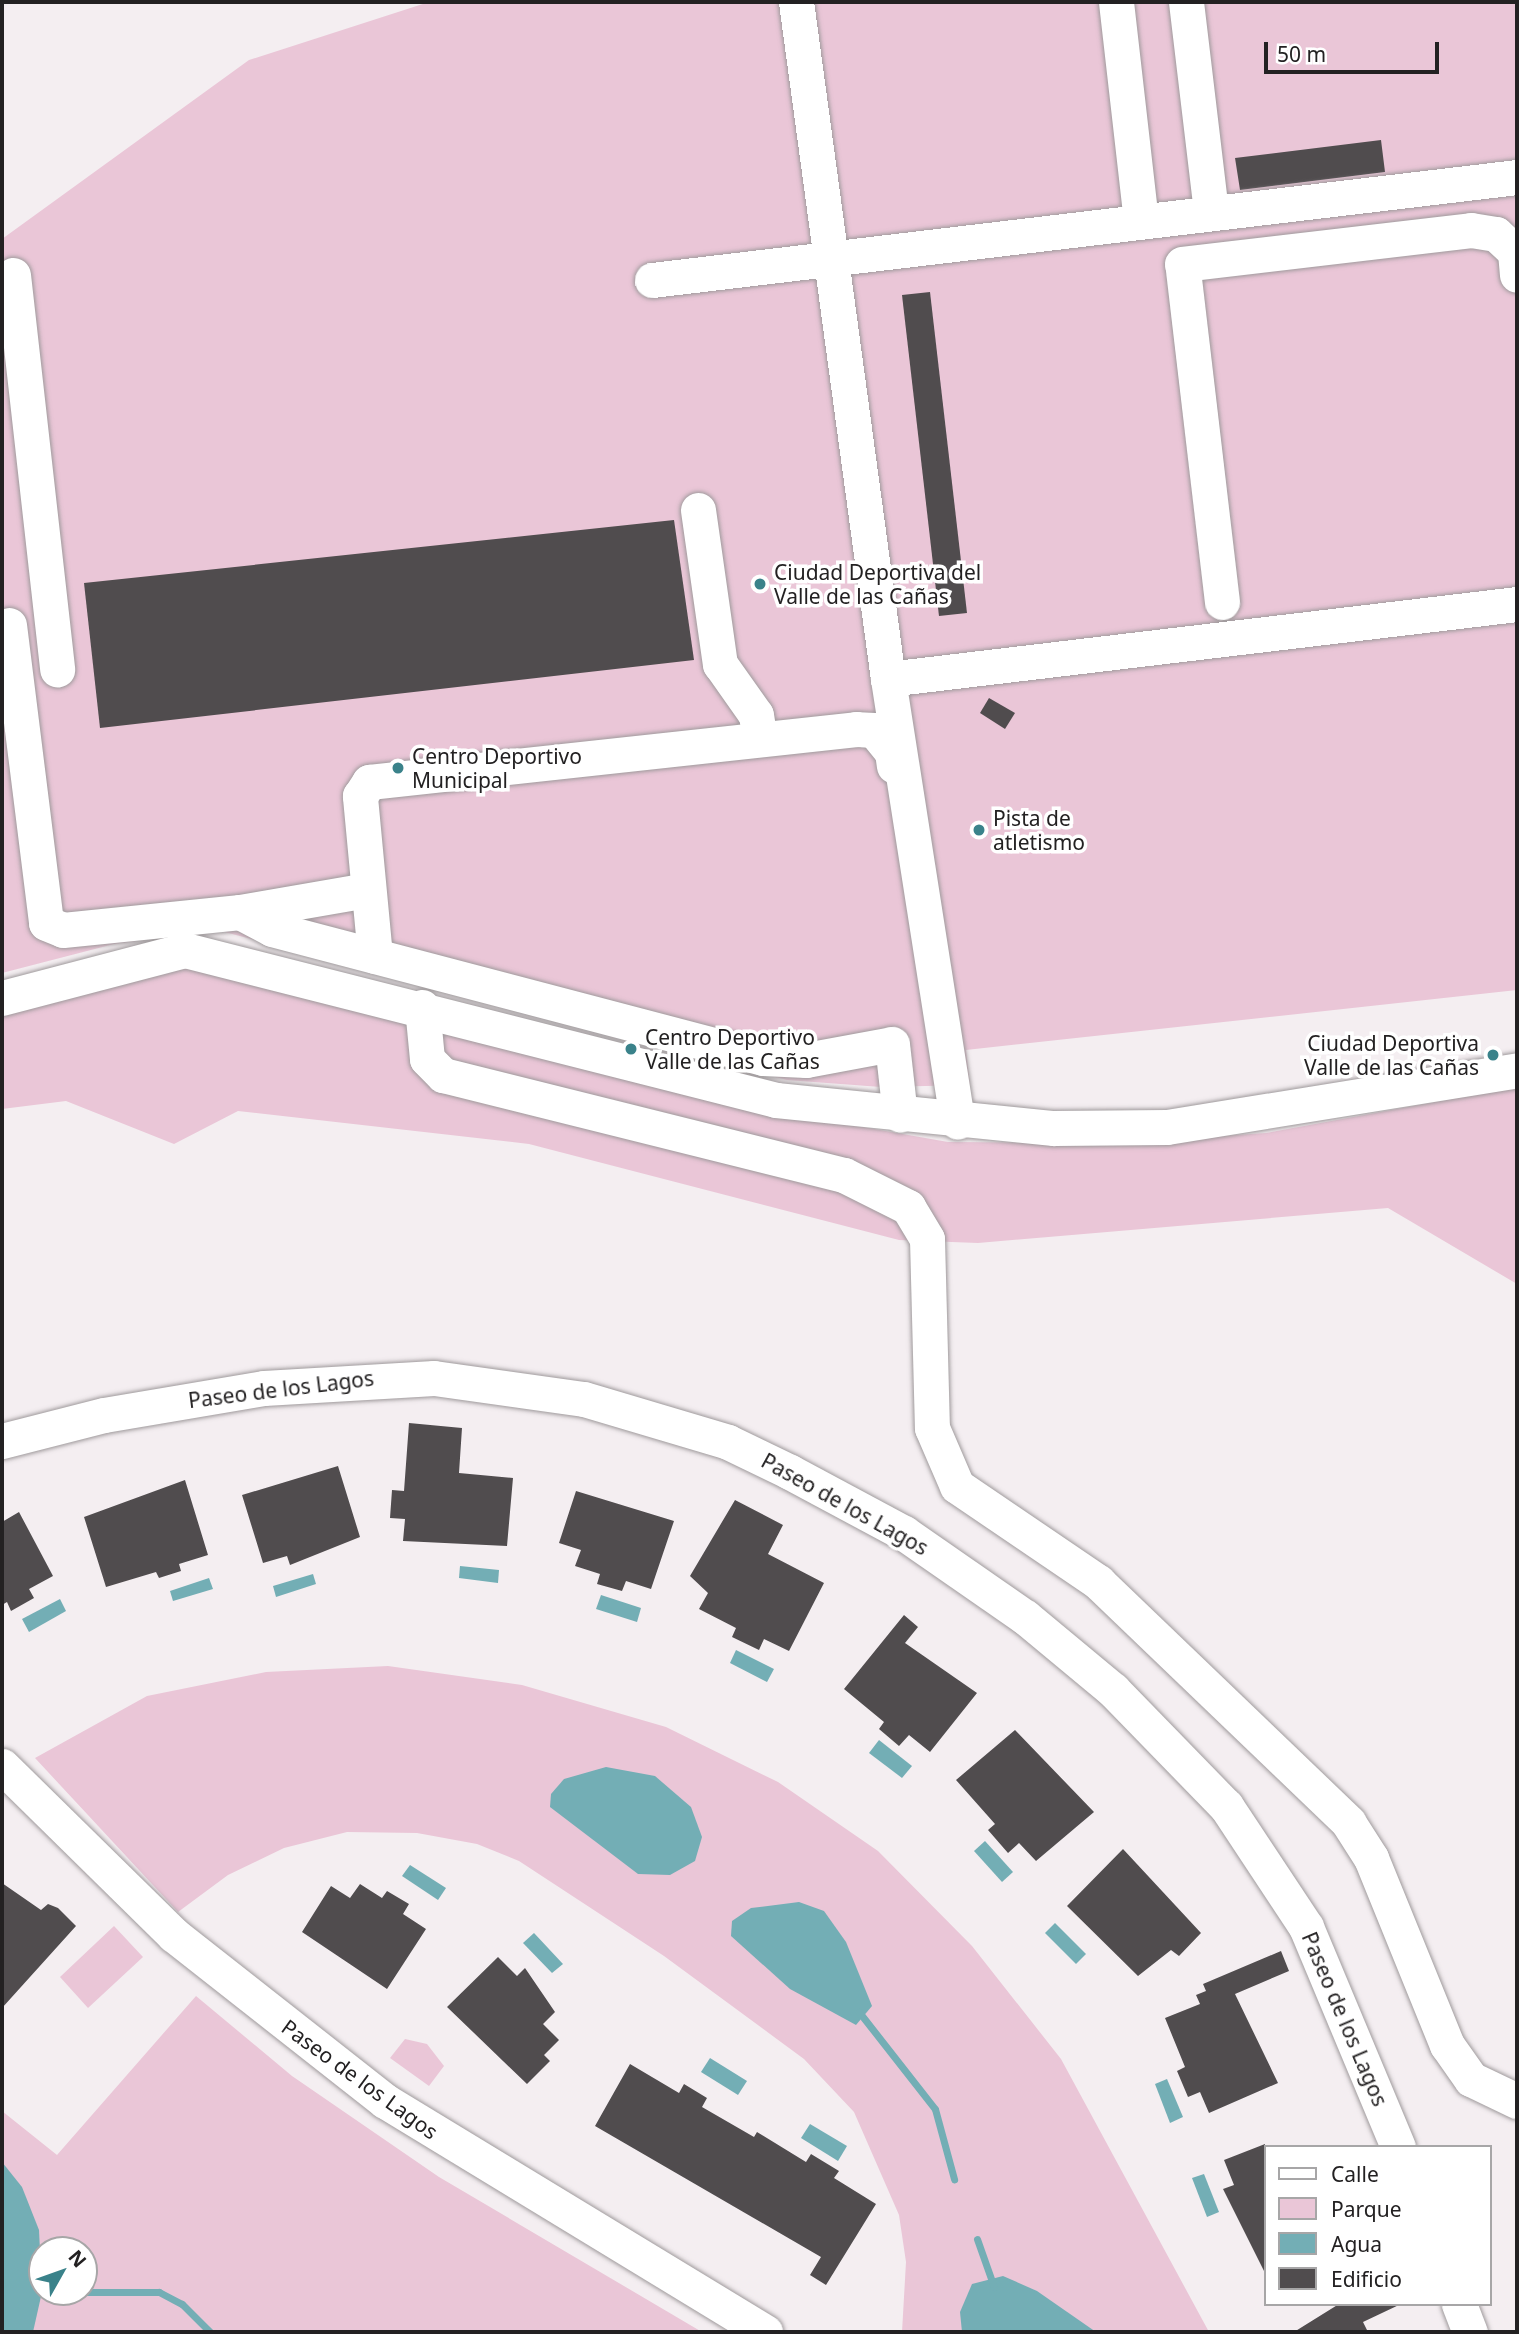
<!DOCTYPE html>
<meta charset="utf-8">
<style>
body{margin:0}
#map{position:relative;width:1519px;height:2334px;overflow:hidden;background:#f4eef1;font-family:"Noto Sans",sans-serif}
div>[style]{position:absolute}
.green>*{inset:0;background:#eac6d7}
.water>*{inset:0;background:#73aeb5}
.stream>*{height:7px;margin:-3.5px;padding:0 3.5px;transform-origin:3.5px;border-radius:3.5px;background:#73aeb5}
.building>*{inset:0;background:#504c4e}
.roads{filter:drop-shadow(0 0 2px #9f9a9c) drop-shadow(0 0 2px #9f9a9c)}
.minor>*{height:35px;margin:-17.5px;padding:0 17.5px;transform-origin:17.5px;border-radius:17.5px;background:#fff}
.dots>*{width:19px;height:19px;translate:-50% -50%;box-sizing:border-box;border:4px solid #fff;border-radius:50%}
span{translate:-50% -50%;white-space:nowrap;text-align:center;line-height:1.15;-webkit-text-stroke:7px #fff;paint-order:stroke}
.poi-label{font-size:21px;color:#232122}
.left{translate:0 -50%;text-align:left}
.right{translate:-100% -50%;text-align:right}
.street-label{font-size:21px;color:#232122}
.frame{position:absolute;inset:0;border:4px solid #232122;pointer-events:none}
.legend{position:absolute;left:1264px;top:2145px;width:228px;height:161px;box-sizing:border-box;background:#fff;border:2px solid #a7a6a7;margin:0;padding:9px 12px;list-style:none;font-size:21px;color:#232122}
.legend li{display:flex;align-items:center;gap:14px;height:35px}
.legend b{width:35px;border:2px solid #a7a6a7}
.north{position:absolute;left:28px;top:2236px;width:70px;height:70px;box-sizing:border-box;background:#fff;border:2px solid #a7a6a7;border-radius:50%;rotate:50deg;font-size:19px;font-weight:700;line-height:28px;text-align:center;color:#232122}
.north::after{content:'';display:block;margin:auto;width:24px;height:32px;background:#3a828a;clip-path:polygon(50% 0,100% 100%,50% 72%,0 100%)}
.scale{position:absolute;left:1264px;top:42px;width:175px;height:32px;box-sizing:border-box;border:4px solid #232122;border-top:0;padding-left:9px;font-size:21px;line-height:24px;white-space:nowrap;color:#232122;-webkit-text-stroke:5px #fff;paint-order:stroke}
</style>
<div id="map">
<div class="green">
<div style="clip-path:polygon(429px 2px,1517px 2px,1517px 990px,966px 1050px,970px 1085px,881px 1087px,787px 1080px,217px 930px,114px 944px,2px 973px,2px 239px,249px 60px)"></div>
<div style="clip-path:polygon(184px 967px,698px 1098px,948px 1142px,1114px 1143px,1266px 1133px,1517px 1087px,1517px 1284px,1388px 1208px,978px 1243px,899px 1240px,529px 1144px,238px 1111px,174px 1144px,66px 1101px,2px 1109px,2px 1016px)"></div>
<div style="clip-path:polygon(388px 1666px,522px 1685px,666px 1727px,778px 1782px,878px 1851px,972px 1946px,1061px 2059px,1209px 2332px,902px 2332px,906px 2262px,899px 2215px,854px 2112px,804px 2059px,664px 1956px,519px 1861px,477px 1844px,417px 1833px,347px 1832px,284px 1848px,228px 1875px,178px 1912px,35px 1758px,147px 1696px,266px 1672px)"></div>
<div style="clip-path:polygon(114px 1926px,143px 1957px,88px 2008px,60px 1977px)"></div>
<div style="clip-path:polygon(evenodd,196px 1996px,292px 2076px,439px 2177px,702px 2332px,2px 2332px,2px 2111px,57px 2155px,196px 1996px,42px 2250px,84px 2250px,84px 2292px,42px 2292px,42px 2250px)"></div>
<div style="clip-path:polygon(405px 2039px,427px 2044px,444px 2066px,429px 2086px,390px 2058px)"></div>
</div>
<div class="water">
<div style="clip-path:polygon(460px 1566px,499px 1570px,498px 1583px,459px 1578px)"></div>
<div style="clip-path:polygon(313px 1574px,316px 1584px,276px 1597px,273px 1586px)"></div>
<div style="clip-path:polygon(209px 1578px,213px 1589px,173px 1601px,170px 1591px)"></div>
<div style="clip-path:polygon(601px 1595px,641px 1608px,637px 1622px,596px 1609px)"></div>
<div style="clip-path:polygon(60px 1599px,66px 1611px,29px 1632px,22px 1619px)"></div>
<div style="clip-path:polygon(736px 1650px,774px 1669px,767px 1682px,730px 1663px)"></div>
<div style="clip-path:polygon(879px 1740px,912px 1766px,902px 1778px,869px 1753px)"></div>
<div style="clip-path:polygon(606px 1767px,655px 1776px,691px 1807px,702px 1837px,695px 1861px,670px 1875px,638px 1874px,550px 1807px,551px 1794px,564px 1779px)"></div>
<div style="clip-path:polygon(985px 1841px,1013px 1872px,1002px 1882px,974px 1851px)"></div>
<div style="clip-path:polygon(410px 1865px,446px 1888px,438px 1900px,402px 1876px)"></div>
<div style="clip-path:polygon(799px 1902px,824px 1911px,846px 1942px,872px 2006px,856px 2025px,790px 1989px,731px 1936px,732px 1921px,751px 1908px)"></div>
<div style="clip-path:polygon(1055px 1923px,1086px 1954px,1076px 1964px,1045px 1933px)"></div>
<div style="clip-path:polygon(534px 1933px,563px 1964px,552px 1973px,523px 1943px)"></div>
<div style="clip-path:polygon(710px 2058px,747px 2081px,738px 2095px,701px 2072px)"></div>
<div style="clip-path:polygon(1167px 2079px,1183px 2117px,1170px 2123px,1155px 2084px)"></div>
<div style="clip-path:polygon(810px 2124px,847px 2146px,838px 2161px,801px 2138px)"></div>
<div style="clip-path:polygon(2px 2162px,22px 2187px,39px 2230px,42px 2292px,33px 2332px,2px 2332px)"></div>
<div style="clip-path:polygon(1204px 2174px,1219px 2212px,1207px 2217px,1192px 2178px)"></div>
<div style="clip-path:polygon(1003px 2276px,1037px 2291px,1096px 2332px,962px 2332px,960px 2312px,972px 2284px)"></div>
</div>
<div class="stream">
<div style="left:859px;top:2012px;width:123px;rotate:51.9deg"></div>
<div style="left:935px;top:2109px;width:73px;rotate:74.8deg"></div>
<div style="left:977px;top:2239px;width:51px;rotate:70.5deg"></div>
<div style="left:42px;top:2292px;width:117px"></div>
<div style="left:159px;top:2292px;width:26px;rotate:28deg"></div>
<div style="left:182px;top:2304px;width:40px;rotate:45deg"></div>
</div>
<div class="building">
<div style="clip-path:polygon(1381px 140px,1385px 172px,1240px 190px,1235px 158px)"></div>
<div style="clip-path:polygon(930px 292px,967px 613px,939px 616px,902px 295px)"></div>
<div style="clip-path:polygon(674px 520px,694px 660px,100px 728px,84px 583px)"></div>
<div style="clip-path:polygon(989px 698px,1015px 713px,1005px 729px,980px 713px)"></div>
<div style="clip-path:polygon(409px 1423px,462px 1428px,459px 1473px,513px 1478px,507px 1546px,403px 1541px,405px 1519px,390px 1518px,392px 1490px,404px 1491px)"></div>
<div style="clip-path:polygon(338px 1466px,360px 1537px,290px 1565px,287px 1556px,263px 1563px,242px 1495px)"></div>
<div style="clip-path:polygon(185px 1480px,208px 1555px,179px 1564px,181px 1571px,159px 1578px,156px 1572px,106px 1587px,84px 1517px)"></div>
<div style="clip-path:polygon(576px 1491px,674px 1521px,651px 1589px,626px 1581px,622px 1591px,597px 1584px,600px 1574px,575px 1566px,581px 1550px,559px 1543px)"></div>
<div style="clip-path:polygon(735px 1500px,783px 1525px,768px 1554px,824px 1583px,789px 1651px,764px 1639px,759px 1650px,732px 1637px,736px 1628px,699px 1609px,708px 1593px,690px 1576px)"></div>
<div style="clip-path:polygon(19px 1512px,53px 1576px,29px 1589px,34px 1598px,11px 1611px,7px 1602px,2px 1605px,2px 1522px)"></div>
<div style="clip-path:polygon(904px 1615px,918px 1627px,905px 1643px,977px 1693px,930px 1752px,909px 1735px,899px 1746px,879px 1729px,884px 1722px,844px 1689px)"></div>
<div style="clip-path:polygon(1015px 1730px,1094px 1812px,1036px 1861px,1019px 1843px,1008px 1853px,988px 1830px,995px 1824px,956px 1780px)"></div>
<div style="clip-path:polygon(1123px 1849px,1201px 1933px,1179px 1956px,1171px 1950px,1138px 1976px,1067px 1906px)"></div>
<div style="clip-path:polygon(2px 1883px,41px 1910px,48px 1904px,58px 1908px,76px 1926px,2px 2008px)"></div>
<div style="clip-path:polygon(360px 1884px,382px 1898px,387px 1891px,409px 1904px,403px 1914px,426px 1929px,387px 1989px,302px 1932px,331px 1886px,350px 1898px)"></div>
<div style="clip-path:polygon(1281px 1951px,1289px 1971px,1235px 1994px,1278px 2083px,1209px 2113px,1200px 2092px,1188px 2097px,1177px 2071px,1185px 2067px,1165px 2018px,1200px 2004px,1196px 1995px,1206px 1991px,1203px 1984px)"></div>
<div style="clip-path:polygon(498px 1957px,517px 1976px,525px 1968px,555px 2012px,543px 2024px,559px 2040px,544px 2055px,550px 2061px,527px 2084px,447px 2007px)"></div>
<div style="clip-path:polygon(630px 2064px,679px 2093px,684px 2084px,707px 2098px,702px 2107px,754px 2137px,757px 2132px,806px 2162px,811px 2154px,839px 2171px,834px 2178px,876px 2204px,826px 2285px,810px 2275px,821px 2257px,595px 2126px)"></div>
<div style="clip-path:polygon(1265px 2144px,1265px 2271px,1264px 2271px,1223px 2189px,1234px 2185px,1224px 2160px)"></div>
<div style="clip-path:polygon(1339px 2304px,1401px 2304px,1363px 2322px,1368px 2332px,1294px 2332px)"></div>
</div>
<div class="roads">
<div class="minor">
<div style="left:796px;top:2px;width:683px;rotate:82.26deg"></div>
<div style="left:888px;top:679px;width:448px;rotate:81.1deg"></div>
<div style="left:1116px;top:2px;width:220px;rotate:83.5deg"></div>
<div style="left:1186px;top:2px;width:212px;rotate:83.2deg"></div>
<div style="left:13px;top:275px;width:397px;rotate:83.6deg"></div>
<div style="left:652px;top:280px;width:871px;rotate:-6.79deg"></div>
<div style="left:698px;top:510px;width:156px;rotate:81.9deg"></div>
<div style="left:720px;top:664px;width:62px;rotate:54.8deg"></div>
<div style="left:756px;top:715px;width:24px;rotate:81deg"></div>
<div style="left:1222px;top:602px;width:340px;rotate:-96.7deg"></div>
<div style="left:1182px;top:264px;width:291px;rotate:-6.7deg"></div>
<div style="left:1471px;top:230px;width:25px;rotate:9deg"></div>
<div style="left:1496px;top:234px;width:26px;rotate:43deg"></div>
<div style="left:1515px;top:252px;width:23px;rotate:85deg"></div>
<div style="left:9px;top:625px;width:300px;rotate:82.9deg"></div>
<div style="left:46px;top:923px;width:18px;rotate:22deg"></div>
<div style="left:63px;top:930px;width:178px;rotate:-5.8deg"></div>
<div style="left:240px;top:912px;width:129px;rotate:-9.8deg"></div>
<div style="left:888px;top:679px;width:633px;rotate:-6.8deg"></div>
<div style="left:240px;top:912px;width:36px;rotate:28deg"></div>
<div style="left:272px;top:929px;width:508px;rotate:14.72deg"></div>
<div style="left:763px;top:1058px;width:43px;rotate:2.7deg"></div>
<div style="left:806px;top:1060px;width:87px;rotate:-10.5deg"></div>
<div style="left:892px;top:1044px;width:71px;rotate:83.6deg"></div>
<div style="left:375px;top:956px;width:161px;rotate:-95.4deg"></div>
<div style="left:360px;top:796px;width:17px;rotate:-57deg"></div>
<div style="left:369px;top:782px;width:490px;rotate:-6.2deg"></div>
<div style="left:856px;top:729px;width:18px;rotate:3deg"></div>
<div style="left:874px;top:730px;width:28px;rotate:51deg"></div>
<div style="left:892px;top:752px;width:14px;rotate:82deg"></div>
<div style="left:2px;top:998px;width:189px;rotate:-14.7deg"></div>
<div style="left:185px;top:950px;width:610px;rotate:14.24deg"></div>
<div style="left:776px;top:1100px;width:279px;rotate:5.8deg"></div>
<div style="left:1054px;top:1128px;width:113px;rotate:-0.5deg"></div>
<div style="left:1167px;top:1127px;width:355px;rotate:-9.2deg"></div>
<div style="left:422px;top:1007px;width:52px;rotate:84.5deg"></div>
<div style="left:427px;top:1059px;width:23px;rotate:45deg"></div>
<div style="left:443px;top:1075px;width:413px;rotate:14deg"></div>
<div style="left:844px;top:1175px;width:72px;rotate:26.6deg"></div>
<div style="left:908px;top:1207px;width:37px;rotate:59deg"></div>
<div style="left:927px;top:1239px;width:189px;rotate:88.5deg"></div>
<div style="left:932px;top:1428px;width:63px;rotate:66.7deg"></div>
<div style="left:957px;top:1486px;width:171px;rotate:34.2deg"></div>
<div style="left:1098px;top:1582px;width:347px;rotate:43.8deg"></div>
<div style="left:1348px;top:1822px;width:43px;rotate:57.4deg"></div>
<div style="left:1371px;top:1858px;width:202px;rotate:67.9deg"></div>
<div style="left:1447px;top:2045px;width:42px;rotate:54.8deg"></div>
<div style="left:1471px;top:2079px;width:51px;rotate:25.6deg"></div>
<div style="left:2px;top:1441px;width:105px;rotate:-14.3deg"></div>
<div style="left:104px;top:1415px;width:162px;rotate:-9.6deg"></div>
<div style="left:264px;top:1388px;width:170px;rotate:-3.4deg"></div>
<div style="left:434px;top:1378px;width:151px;rotate:8deg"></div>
<div style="left:584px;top:1399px;width:150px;rotate:16.6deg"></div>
<div style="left:728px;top:1442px;width:69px;rotate:25.8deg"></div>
<div style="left:790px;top:1472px;width:129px;rotate:28.2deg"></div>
<div style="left:904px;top:1533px;width:147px;rotate:34.8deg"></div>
<div style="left:1025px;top:1617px;width:114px;rotate:39.7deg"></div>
<div style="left:1113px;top:1690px;width:162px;rotate:45.8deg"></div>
<div style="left:1226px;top:1806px;width:145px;rotate:56.5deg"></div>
<div style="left:1306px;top:1927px;width:238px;rotate:67.3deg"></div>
<div style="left:2px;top:1766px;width:241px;rotate:44.5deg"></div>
<div style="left:174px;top:1935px;width:268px;rotate:38.2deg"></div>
<div style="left:385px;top:2101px;width:445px;rotate:31.3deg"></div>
<div style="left:1459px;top:2304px;width:30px;rotate:69deg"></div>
</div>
</div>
<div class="dots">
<div style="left:760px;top:584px;background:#3a828a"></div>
<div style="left:398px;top:768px;background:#3a828a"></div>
<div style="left:979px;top:830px;background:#3a828a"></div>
<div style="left:631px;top:1049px;background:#3a828a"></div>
<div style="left:1493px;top:1055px;background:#3a828a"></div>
</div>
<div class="poi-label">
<span class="left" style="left:774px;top:584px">Ciudad Deportiva del<br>Valle de las Cañas</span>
<span class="left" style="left:412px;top:768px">Centro Deportivo<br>Municipal</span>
<span class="left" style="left:993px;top:830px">Pista de<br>atletismo</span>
<span class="left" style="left:645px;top:1049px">Centro Deportivo<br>Valle de las Cañas</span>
<span class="right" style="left:1479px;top:1055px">Ciudad Deportiva<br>Valle de las Cañas</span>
</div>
<div class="street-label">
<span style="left:281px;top:1389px;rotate:-7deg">Paseo de los Lagos</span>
<span style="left:845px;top:1504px;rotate:29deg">Paseo de los Lagos</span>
<span style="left:1345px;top:2019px;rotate:67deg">Paseo de los Lagos</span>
<span style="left:360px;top:2079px;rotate:36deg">Paseo de los Lagos</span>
</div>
<div class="frame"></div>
<ul class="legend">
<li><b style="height:9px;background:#fff"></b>Calle</li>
<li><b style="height:19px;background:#eac6d7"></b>Parque</li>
<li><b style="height:19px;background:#73aeb5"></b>Agua</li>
<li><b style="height:19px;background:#504c4e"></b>Edificio</li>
</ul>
<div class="north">N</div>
<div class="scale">50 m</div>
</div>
